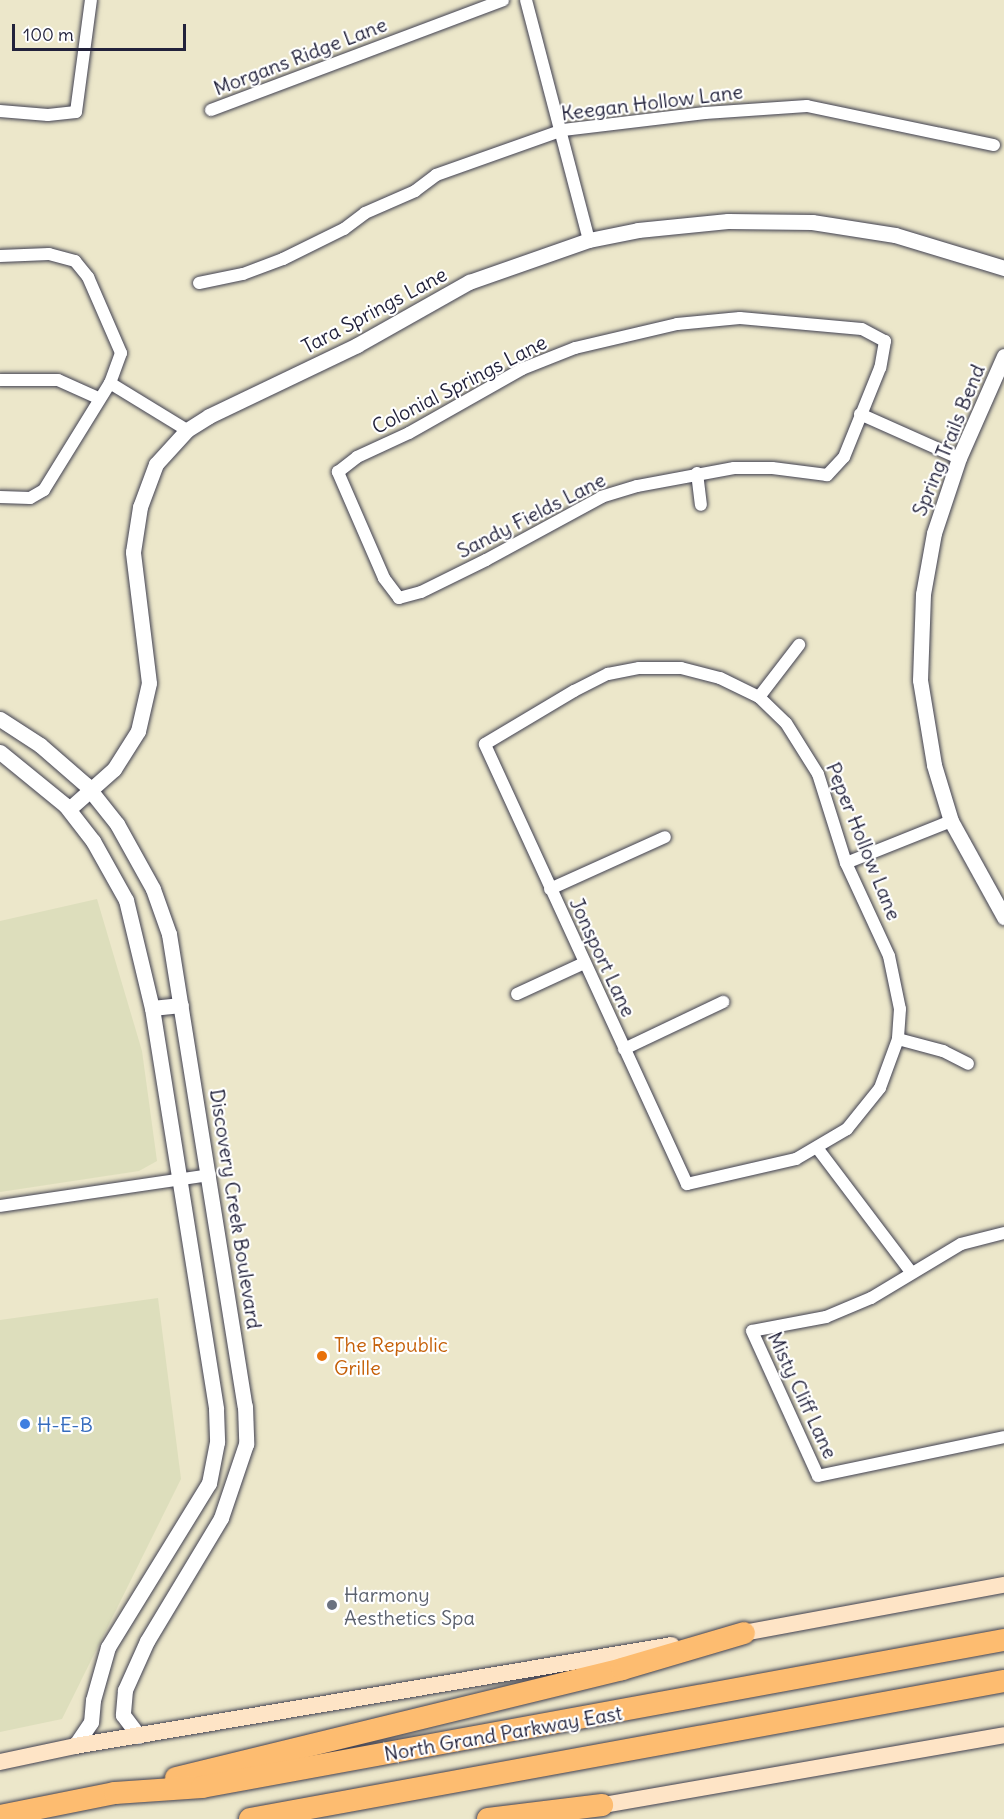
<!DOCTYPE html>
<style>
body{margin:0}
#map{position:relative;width:1004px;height:1819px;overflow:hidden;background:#ece7ca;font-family:Delius,sans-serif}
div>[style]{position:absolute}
.built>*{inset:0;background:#dddebc}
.roads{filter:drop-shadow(0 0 2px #404050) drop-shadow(0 0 2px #404050)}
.minor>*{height:12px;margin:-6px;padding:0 6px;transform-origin:6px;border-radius:6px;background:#fff}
.tertiary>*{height:15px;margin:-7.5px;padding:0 7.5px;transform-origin:7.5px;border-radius:7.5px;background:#fff}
.secondary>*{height:16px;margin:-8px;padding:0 8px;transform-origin:8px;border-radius:8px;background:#fee4c6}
.motorway>*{height:22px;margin:-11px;padding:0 11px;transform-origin:11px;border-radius:11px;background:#fdbc70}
.dots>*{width:16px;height:16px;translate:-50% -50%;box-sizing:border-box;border:3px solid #fff;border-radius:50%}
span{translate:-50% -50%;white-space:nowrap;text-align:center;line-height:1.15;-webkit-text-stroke:4.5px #fff;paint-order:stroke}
.street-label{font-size:20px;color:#22223b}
.food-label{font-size:20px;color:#c56008}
.left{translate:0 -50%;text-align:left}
.shop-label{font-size:20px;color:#366cbe}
.worship-label{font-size:20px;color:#5b616d}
.scale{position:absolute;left:12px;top:24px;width:174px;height:27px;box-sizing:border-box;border:3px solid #22223b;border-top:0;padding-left:8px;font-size:18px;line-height:21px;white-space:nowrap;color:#22223b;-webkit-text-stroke:4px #fff;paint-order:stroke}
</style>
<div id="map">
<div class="built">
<div style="clip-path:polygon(97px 899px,142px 1051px,157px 1161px,139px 1171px,0 1192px,0 921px)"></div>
<div style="clip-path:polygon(158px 1298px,181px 1479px,62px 1719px,0 1732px,0 1320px)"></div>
</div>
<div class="roads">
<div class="minor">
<div style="left:526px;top:0;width:248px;rotate:75.3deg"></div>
<div style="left:211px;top:110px;width:312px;rotate:-20.6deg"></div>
<div style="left:0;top:111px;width:48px;rotate:4.8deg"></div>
<div style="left:48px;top:115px;width:28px;rotate:-6deg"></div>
<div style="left:76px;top:112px;width:113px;rotate:-82.4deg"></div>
<div style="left:0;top:256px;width:49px;rotate:-2.3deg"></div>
<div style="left:49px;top:254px;width:27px;rotate:15deg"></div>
<div style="left:75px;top:261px;width:21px;rotate:51deg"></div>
<div style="left:88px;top:277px;width:83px;rotate:66.5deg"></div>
<div style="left:121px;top:353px;width:32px;rotate:110deg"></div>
<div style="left:110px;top:383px;width:126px;rotate:121.7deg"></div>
<div style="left:44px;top:490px;width:16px;rotate:150deg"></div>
<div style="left:30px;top:498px;width:30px;rotate:-178deg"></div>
<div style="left:199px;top:283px;width:45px;rotate:-11.6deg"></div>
<div style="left:243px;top:274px;width:43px;rotate:-20.6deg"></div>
<div style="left:283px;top:259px;width:68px;rotate:-26.2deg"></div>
<div style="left:344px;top:229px;width:26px;rotate:-37deg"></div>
<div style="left:365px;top:213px;width:55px;rotate:-23.7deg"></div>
<div style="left:415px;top:191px;width:26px;rotate:-37deg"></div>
<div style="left:436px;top:175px;width:135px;rotate:-19.5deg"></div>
<div style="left:563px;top:130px;width:143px;rotate:-6.8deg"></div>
<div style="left:705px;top:113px;width:102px;rotate:-3.9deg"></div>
<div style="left:807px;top:106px;width:191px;rotate:11.8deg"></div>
<div style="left:740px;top:318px;width:122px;rotate:5.2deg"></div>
<div style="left:862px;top:329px;width:26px;rotate:28deg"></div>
<div style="left:885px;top:341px;width:27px;rotate:100deg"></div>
<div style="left:880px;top:368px;width:96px;rotate:112deg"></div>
<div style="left:844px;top:457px;width:25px;rotate:133deg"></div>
<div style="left:827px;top:475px;width:55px;rotate:-172.7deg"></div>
<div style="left:772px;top:468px;width:38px;rotate:180deg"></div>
<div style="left:734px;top:468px;width:99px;rotate:169.5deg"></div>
<div style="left:637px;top:486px;width:37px;rotate:163deg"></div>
<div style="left:602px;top:497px;width:132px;rotate:151.5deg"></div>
<div style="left:486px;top:560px;width:72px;rotate:153.8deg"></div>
<div style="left:421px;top:592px;width:23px;rotate:165deg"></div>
<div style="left:399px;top:598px;width:25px;rotate:-127deg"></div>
<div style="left:384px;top:578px;width:116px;rotate:-113.5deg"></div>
<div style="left:338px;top:472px;width:24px;rotate:-38deg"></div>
<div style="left:357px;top:457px;width:57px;rotate:-24.8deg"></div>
<div style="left:409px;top:433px;width:130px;rotate:-29.5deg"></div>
<div style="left:522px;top:369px;width:57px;rotate:-21.6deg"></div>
<div style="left:575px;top:348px;width:105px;rotate:-13.2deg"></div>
<div style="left:677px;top:324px;width:63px;rotate:-5.4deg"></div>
<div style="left:0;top:380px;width:58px"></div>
<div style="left:58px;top:380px;width:44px;rotate:24.2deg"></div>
<div style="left:110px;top:383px;width:90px;rotate:31.4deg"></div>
<div style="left:860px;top:414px;width:108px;rotate:24deg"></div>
<div style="left:697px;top:473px;width:32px;rotate:83deg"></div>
<div style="left:639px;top:668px;width:42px"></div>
<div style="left:681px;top:668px;width:40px;rotate:14.4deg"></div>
<div style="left:720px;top:678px;width:43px;rotate:26deg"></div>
<div style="left:759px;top:697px;width:37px;rotate:44deg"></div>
<div style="left:786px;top:723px;width:60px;rotate:57.9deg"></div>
<div style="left:818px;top:774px;width:93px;rotate:72.5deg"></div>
<div style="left:846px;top:863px;width:102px;rotate:65.2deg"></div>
<div style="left:889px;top:956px;width:54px;rotate:78.3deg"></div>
<div style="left:900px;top:1009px;width:30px;rotate:94deg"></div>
<div style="left:898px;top:1039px;width:52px;rotate:110.2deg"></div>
<div style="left:880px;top:1088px;width:53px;rotate:128.8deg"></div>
<div style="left:847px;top:1129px;width:59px;rotate:149.5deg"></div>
<div style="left:796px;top:1159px;width:112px;rotate:167.1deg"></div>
<div style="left:687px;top:1184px;width:484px;rotate:-114.7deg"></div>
<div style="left:485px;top:744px;width:104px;rotate:-30.8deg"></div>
<div style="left:574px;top:691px;width:38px;rotate:-27deg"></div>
<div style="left:608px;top:674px;width:32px;rotate:-11deg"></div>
<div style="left:759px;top:697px;width:66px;rotate:-52.4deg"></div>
<div style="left:846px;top:863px;width:113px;rotate:-21.8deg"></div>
<div style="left:550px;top:889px;width:126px;rotate:-24.3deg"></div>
<div style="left:517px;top:994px;width:74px;rotate:-24.8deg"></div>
<div style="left:898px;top:1039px;width:47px;rotate:14.9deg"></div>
<div style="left:943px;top:1051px;width:28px;rotate:27deg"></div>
<div style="left:624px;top:1049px;width:110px;rotate:-25.4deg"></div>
<div style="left:818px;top:1149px;width:154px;rotate:52.9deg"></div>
<div style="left:0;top:1206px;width:212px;rotate:-8.4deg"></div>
<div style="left:1004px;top:1233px;width:44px;rotate:165.7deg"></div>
<div style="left:961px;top:1244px;width:105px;rotate:149deg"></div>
<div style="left:871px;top:1298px;width:49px;rotate:157.1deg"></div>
<div style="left:826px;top:1317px;width:75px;rotate:169.3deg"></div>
<div style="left:752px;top:1331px;width:159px;rotate:65.5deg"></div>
<div style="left:818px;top:1476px;width:190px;rotate:-11.8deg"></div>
</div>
<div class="tertiary">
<div style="left:1004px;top:356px;width:111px;rotate:113.8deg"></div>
<div style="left:959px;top:458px;width:79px;rotate:108.4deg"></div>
<div style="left:934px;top:533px;width:62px;rotate:100.2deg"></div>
<div style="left:923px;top:594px;width:86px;rotate:92deg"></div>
<div style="left:920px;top:680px;width:86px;rotate:80.6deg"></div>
<div style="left:934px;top:765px;width:59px;rotate:73.1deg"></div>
<div style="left:951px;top:821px;width:110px;rotate:61.1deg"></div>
<div style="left:0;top:719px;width:48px;rotate:33deg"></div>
<div style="left:40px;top:745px;width:61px;rotate:41deg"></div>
<div style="left:86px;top:785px;width:50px;rotate:51.5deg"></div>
<div style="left:117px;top:824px;width:74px;rotate:61deg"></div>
<div style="left:153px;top:889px;width:48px;rotate:70.4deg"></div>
<div style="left:169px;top:934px;width:478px;rotate:80.9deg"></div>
<div style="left:245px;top:1406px;width:38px;rotate:88deg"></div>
<div style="left:246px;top:1444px;width:78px;rotate:108.7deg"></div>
<div style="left:221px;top:1518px;width:144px;rotate:121deg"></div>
<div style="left:147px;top:1641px;width:54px;rotate:114.2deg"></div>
<div style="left:125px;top:1690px;width:25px;rotate:95deg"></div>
<div style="left:123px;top:1715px;width:26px;rotate:53deg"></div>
<div style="left:0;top:752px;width:84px;rotate:39.2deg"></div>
<div style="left:65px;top:805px;width:46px;rotate:52.1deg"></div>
<div style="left:93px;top:841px;width:68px;rotate:60.8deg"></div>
<div style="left:126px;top:900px;width:111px;rotate:76.5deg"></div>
<div style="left:152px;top:1008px;width:406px;rotate:80.9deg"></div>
<div style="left:216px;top:1409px;width:33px;rotate:88deg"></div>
<div style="left:217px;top:1442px;width:42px;rotate:101deg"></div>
<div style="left:209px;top:1483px;width:193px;rotate:121.6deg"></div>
<div style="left:108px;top:1647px;width:55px;rotate:105.8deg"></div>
<div style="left:93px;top:1700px;width:22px;rotate:95deg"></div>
<div style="left:91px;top:1722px;width:29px;rotate:124deg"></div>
<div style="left:69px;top:809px;width:60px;rotate:-41.6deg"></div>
<div style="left:114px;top:769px;width:45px;rotate:-57.7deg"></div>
<div style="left:138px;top:731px;width:49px;rotate:-77.1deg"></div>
<div style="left:149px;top:683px;width:132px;rotate:-97deg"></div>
<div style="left:133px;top:552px;width:46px;rotate:-81.2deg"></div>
<div style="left:140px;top:507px;width:46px;rotate:-69.6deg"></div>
<div style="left:156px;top:464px;width:46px;rotate:-47.6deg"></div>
<div style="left:187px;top:430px;width:26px;rotate:-32deg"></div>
<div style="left:209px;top:416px;width:164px;rotate:-25.6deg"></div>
<div style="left:357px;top:345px;width:129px;rotate:-29.4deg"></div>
<div style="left:469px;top:282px;width:127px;rotate:-19.3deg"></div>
<div style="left:589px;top:240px;width:50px;rotate:-11.5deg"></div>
<div style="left:638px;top:230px;width:90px;rotate:-5.7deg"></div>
<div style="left:728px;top:221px;width:84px;rotate:0.7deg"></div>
<div style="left:812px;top:222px;width:84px;rotate:8.9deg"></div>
<div style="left:895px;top:235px;width:114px;rotate:16.8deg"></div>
<div style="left:152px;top:1008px;width:29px;rotate:-6deg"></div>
</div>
<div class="secondary">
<div style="left:733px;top:1635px;width:276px;rotate:-10.5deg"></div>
<div style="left:0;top:1762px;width:77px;rotate:-12deg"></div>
<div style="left:75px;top:1746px;width:605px;rotate:-9.6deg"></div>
<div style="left:592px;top:1807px;width:418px;rotate:-9.9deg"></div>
</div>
<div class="motorway">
<div style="left:176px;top:1778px;width:459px;rotate:-13.7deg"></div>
<div style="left:622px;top:1669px;width:127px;rotate:-16.4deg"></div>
<div style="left:0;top:1816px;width:117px;rotate:-11.3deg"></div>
<div style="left:115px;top:1793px;width:87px;rotate:-3.9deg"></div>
<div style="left:202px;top:1787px;width:815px;rotate:-10.39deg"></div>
<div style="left:250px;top:1819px;width:767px;rotate:-10.37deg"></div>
<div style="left:488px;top:1819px;width:115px;rotate:-7deg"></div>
</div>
</div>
<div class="dots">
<div style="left:322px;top:1356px;background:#e8710a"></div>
<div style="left:25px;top:1424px;background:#3f7fe0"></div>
<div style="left:332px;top:1605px;background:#6b7280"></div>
</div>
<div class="street-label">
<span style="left:300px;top:56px;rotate:-21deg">Morgans Ridge Lane</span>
<span style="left:652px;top:102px;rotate:-7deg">Keegan Hollow Lane</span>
<span style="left:374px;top:310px;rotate:-28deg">Tara Springs Lane</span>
<span style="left:459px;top:384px;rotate:-27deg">Colonial Springs Lane</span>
<span style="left:948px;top:440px;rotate:-68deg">Spring Trails Bend</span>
<span style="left:531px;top:515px;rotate:-27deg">Sandy Fields Lane</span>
<span style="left:864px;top:841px;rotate:68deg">Peper Hollow Lane</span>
<span style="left:603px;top:957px;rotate:65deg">Jonsport Lane</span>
<span style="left:236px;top:1209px;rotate:81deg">Discovery Creek Boulevard</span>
<span style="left:803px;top:1395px;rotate:65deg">Misty Cliff Lane</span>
<span style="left:503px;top:1733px;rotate:-10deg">North Grand Parkway East</span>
</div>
<div class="food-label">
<span class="left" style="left:334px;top:1356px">The Republic<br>Grille</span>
</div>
<div class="shop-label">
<span class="left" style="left:37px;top:1424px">H-E-B</span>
</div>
<div class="worship-label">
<span class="left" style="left:344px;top:1606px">Harmony<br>Aesthetics Spa</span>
</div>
<div class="scale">100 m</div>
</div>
